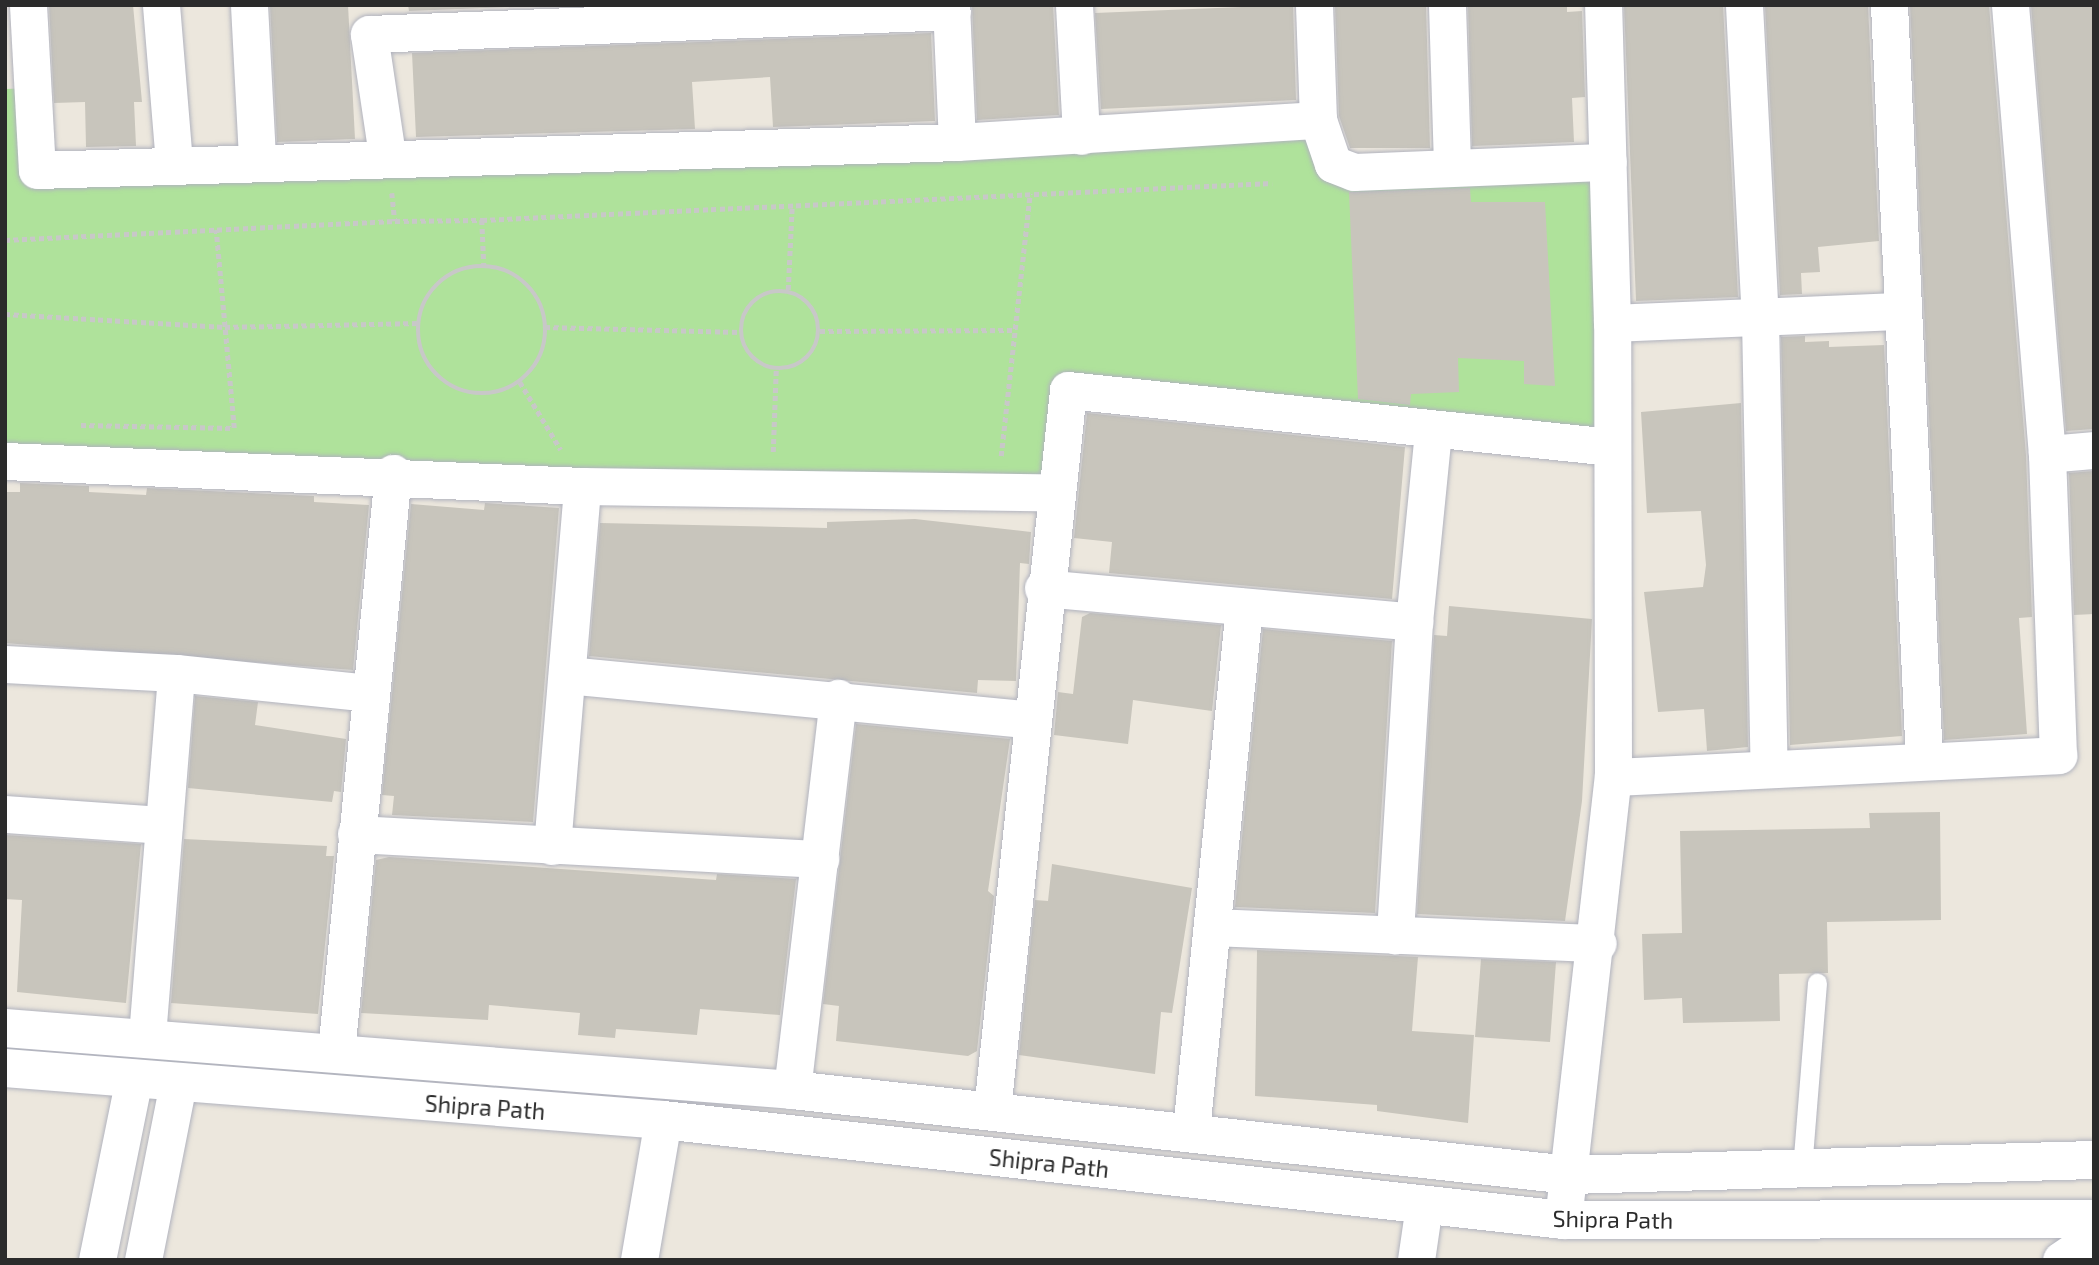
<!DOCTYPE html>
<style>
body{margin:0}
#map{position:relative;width:2099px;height:1265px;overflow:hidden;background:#ece7dd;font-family:"Exo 2",sans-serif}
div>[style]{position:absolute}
.green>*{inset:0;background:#afe29b}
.building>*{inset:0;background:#c8c5bc}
.path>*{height:4.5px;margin-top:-2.25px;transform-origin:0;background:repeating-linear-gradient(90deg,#c8c8c8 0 5px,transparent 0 8.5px)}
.path>.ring{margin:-2.25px;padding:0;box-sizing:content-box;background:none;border:4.5px solid #c8c8c8;border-radius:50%}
.roads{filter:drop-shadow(0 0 2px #b1b3be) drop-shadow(0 0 2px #b1b3be)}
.service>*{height:19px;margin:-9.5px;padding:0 9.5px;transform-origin:9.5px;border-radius:9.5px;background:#fff}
.minor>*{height:37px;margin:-18.5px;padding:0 18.5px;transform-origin:18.5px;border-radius:18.5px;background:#fff}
.tertiary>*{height:38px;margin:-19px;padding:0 19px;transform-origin:19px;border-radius:19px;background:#fff}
span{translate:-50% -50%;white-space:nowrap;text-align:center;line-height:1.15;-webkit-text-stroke:5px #fff;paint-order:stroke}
.street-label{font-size:23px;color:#2b2b2b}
.frame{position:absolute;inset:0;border:7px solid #2b2b2b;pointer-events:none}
</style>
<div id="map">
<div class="green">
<div style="clip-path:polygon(32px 88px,37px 170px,1317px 125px,1318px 170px,1608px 162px,1612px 434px,1069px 390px,1055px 493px,5px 461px,5px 89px)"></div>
</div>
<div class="building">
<div style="clip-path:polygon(49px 5px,133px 5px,142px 102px,134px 102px,136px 146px,86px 147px,85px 102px,54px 103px)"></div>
<div style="clip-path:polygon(270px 5px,348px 5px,355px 139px,277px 142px)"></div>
<div style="clip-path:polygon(408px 5px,565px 5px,409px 11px)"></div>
<div style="clip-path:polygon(972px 5px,1053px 5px,1059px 115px,977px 120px)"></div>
<div style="clip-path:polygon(1293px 5px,1296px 100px,1101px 109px,1095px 13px)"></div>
<div style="clip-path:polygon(1335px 5px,1426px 5px,1430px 148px,1350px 148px,1339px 116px)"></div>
<div style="clip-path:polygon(1468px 5px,1567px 5px,1567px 12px,1582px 11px,1585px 97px,1572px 98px,1574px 142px,1472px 146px)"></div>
<div style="clip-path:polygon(1624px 5px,1723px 5px,1738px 297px,1636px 301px)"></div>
<div style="clip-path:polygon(1765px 5px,1868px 5px,1879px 241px,1818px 247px,1820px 272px,1801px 273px,1802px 294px,1780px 295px)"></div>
<div style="clip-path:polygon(1910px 5px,1989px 5px,2026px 455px,2032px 617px,2019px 618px,2027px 734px,1944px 740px)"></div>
<div style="clip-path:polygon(2031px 5px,2094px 5px,2094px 429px,2066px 431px)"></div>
<div style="clip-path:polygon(931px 33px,935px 121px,773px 127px,770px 77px,692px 82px,695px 129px,416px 137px,412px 53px)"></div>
<div style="clip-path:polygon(1470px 188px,1471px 202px,1545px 202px,1555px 386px,1524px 384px,1524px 361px,1458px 358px,1459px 392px,1411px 394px,1410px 405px,1358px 399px,1349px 192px)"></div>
<div style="clip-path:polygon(1805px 336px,1805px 342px,1829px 341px,1829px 347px,1884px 345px,1902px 736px,1790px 745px,1781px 337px)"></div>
<div style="clip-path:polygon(1741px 403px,1748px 747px,1707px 751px,1704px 709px,1658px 712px,1644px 592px,1703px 587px,1706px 565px,1701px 511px,1647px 513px,1641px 412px)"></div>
<div style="clip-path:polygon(1087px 413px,1405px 447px,1392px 599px,1109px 573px,1112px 542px,1074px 538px)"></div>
<div style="clip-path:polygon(2094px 471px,2094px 614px,2074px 615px,2069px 473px)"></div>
<div style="clip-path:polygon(20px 483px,89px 486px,89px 492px,146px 495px,147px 488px,314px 496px,314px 502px,369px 505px,353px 670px,5px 643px,5px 492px,20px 492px)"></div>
<div style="clip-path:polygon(485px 503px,559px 508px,533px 822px,392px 815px,394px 796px,382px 795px,411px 504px,484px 510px)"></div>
<div style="clip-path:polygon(915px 519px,1031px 532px,1029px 564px,1020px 563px,1016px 681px,978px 680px,977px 693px,589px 656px,600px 523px,827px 528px,827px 522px)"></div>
<div style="clip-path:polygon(1449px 606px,1592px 619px,1582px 801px,1565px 921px,1417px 914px,1434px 635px,1447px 636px)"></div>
<div style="clip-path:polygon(1090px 613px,1221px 625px,1212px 711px,1133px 700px,1128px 744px,1054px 735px,1058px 692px,1073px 694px,1082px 617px)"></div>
<div style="clip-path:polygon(1263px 629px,1392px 641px,1375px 913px,1235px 907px)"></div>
<div style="clip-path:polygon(195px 696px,258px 702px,255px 725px,346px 739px,341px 792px,334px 791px,332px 802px,188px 788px)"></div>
<div style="clip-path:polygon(856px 724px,1010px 739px,988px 891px,994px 896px,977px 1051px,968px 1056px,836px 1041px,839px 1006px,823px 1004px)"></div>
<div style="clip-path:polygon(1940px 812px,1941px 920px,1827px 922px,1828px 973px,1779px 974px,1780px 1021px,1683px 1023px,1682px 998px,1644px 1000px,1642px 934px,1682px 933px,1680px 831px,1870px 828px,1869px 813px)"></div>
<div style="clip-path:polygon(5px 835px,141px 844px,126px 1003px,17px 992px,22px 900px,5px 899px)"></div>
<div style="clip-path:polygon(184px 839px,327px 846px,326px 856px,334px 856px,318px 1014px,171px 1003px)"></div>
<div style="clip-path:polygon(389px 857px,716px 880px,717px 874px,796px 879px,780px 1015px,700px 1009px,697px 1035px,616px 1029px,615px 1038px,578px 1035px,580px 1013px,489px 1005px,488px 1020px,361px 1013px,376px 860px)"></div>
<div style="clip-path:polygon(1052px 864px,1192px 888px,1172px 1013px,1161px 1012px,1155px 1074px,1019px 1055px,1035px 900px,1048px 901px)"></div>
<div style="clip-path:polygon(1257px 950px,1418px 957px,1412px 1031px,1474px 1035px,1468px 1123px,1377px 1111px,1377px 1105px,1255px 1096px)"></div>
<div style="clip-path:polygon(1481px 959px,1556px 962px,1550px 1042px,1475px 1037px)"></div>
</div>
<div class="path">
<div style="left:392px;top:193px;width:28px;rotate:84deg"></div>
<div style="left:395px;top:221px;width:87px;rotate:-0.7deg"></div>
<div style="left:482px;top:220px;width:45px;rotate:87.5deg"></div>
<div style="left:482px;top:220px;width:791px;rotate:-2.68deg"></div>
<div style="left:5px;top:240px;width:390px;rotate:-2.8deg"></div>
<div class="ring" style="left:418px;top:266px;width:123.5px;height:123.5px"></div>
<div style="left:788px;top:290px;width:84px;rotate:-87.3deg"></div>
<div class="ring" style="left:741px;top:291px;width:73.5px;height:73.5px"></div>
<div style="left:5px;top:314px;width:220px;rotate:3.4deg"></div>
<div style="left:225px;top:327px;width:194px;rotate:-1.2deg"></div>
<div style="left:545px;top:327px;width:195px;rotate:1.5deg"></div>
<div style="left:820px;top:331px;width:195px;rotate:-0.3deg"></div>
<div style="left:520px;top:382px;width:79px;rotate:58.9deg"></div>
<div style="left:81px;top:425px;width:153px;rotate:1.1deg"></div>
<div style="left:234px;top:428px;width:199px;rotate:-95.2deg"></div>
<div style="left:773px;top:452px;width:83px;rotate:-87.9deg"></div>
<div style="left:1001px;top:456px;width:264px;rotate:-83.7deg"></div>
</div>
<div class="roads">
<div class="service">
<div style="left:1802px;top:1169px;width:187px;rotate:-85.4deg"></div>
</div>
<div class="minor">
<div style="left:28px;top:5px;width:165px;rotate:86.9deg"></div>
<div style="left:37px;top:170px;width:920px;rotate:-1.74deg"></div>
<div style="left:957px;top:142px;width:362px;rotate:-3.5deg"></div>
<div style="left:1318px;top:120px;width:46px;rotate:71.2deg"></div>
<div style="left:1333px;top:164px;width:22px;rotate:21deg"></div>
<div style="left:1354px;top:172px;width:254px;rotate:-2.3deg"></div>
<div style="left:161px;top:5px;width:159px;rotate:85.3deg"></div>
<div style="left:249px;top:5px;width:155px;rotate:87deg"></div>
<div style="left:951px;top:5px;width:137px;rotate:87.5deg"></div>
<div style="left:1074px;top:5px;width:131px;rotate:86.9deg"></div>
<div style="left:1314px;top:5px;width:115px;rotate:88deg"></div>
<div style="left:1447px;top:5px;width:162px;rotate:88.2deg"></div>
<div style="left:1744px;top:5px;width:313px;rotate:87.1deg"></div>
<div style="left:1760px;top:318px;width:451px;rotate:88.9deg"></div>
<div style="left:1889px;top:5px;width:757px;rotate:87.35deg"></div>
<div style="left:2010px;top:5px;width:451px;rotate:85.3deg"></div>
<div style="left:2047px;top:454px;width:47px;rotate:-4.9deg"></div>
<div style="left:387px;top:155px;width:122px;rotate:-98.5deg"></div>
<div style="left:369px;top:34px;width:583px;rotate:-2.26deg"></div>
<div style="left:1612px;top:323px;width:291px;rotate:-2.4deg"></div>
<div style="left:5px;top:461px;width:578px;rotate:2.48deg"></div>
<div style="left:582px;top:486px;width:473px;rotate:0.8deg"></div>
<div style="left:1043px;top:588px;width:373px;rotate:5.2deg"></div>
<div style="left:1414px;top:622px;width:314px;rotate:93.5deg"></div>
<div style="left:1414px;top:622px;width:192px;rotate:-84.3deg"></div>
<div style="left:5px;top:664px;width:171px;rotate:3deg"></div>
<div style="left:176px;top:673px;width:196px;rotate:5.9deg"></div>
<div style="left:567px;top:675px;width:468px;rotate:5.5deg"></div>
<div style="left:1613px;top:777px;width:446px;rotate:-2.8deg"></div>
<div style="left:2058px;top:755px;width:301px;rotate:-92.1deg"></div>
<div style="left:5px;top:814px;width:159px;rotate:4deg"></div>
<div style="left:356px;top:834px;width:465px;rotate:3.1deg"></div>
<div style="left:552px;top:846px;width:361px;rotate:-85.2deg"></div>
<div style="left:1213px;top:927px;width:385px;rotate:2.4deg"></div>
<div style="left:147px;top:1036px;width:364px;rotate:-85.4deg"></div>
<div style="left:336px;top:1052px;width:582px;rotate:-84.38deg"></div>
<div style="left:792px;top:1090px;width:395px;rotate:-83.3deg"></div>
<div style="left:992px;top:1110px;width:724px;rotate:-83.97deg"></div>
<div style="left:1068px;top:390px;width:546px;rotate:5.99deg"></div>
<div style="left:1191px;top:1130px;width:526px;rotate:-84.21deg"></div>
<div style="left:1563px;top:1220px;width:446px;rotate:-83.6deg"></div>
<div style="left:1613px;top:777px;width:454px;rotate:-90.1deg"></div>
<div style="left:1612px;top:323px;width:318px;rotate:-91.6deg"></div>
<div style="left:97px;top:1260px;width:186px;rotate:-78.5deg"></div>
<div style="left:143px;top:1260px;width:180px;rotate:-78.8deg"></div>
<div style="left:639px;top:1260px;width:142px;rotate:-80.3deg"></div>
<div style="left:1416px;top:1260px;width:56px;rotate:-81.7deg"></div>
<div style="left:2061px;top:1260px;width:40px;rotate:-34deg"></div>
</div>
<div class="tertiary">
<div style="left:5px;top:1028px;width:789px;rotate:4.5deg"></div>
<div style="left:792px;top:1090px;width:783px;rotate:6.24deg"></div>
<div style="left:1570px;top:1175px;width:524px;rotate:-1.64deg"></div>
<div style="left:5px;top:1068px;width:660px;rotate:4.52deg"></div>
<div style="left:663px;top:1120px;width:906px;rotate:6.34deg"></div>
<div style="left:1563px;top:1220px;width:531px;rotate:-0.11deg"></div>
</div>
</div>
<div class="street-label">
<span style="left:485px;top:1107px;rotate:4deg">Shipra Path</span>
<span style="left:1049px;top:1163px;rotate:6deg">Shipra Path</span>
<span style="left:1613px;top:1219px;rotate:1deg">Shipra Path</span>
</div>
<div class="frame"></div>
</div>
